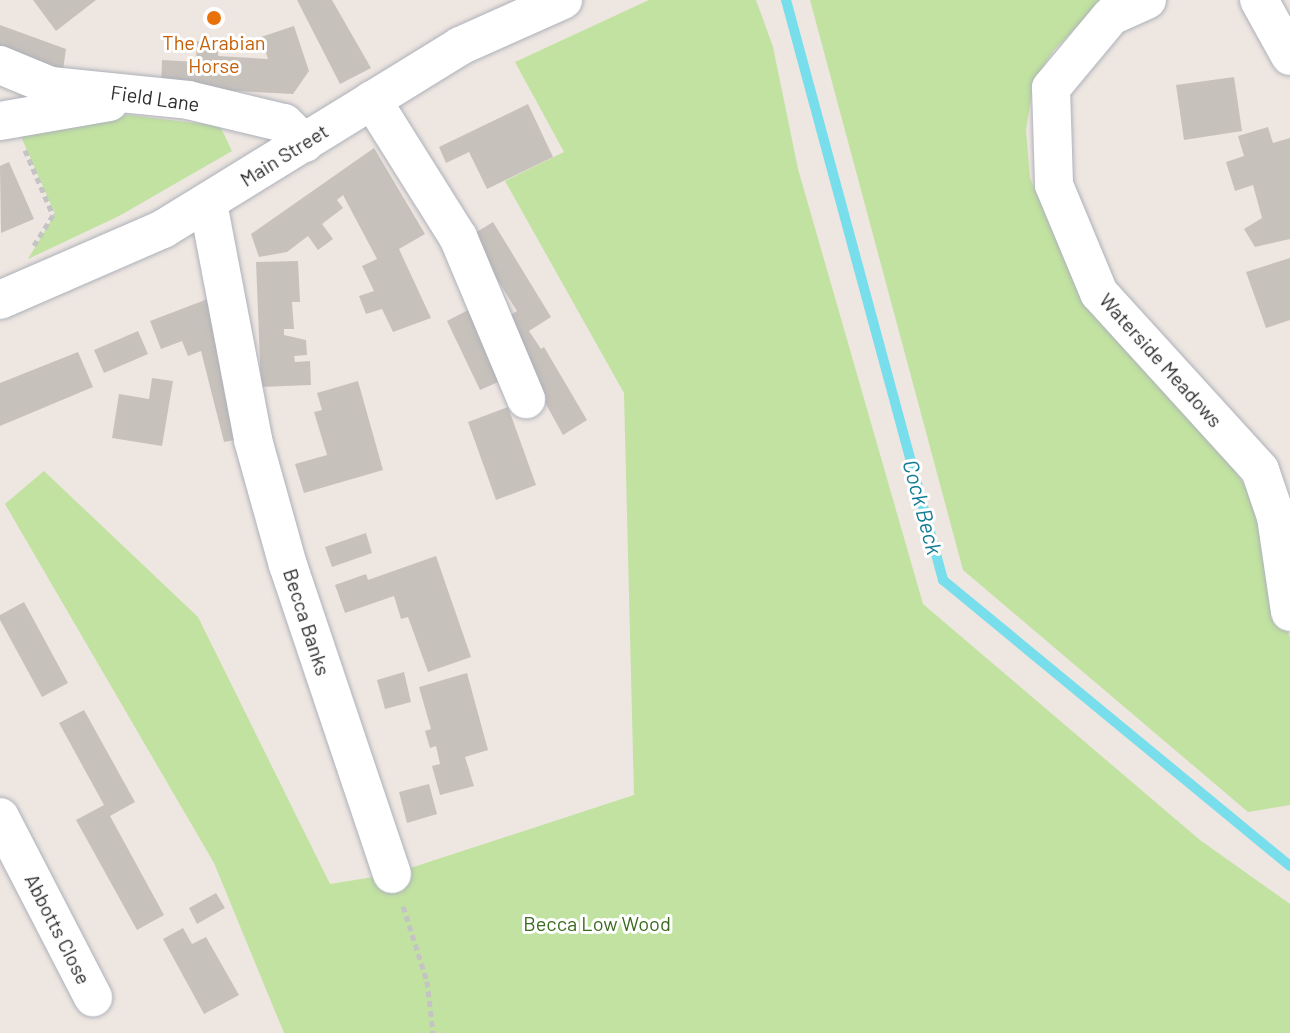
<!DOCTYPE html>
<style>
body{margin:0}
#map{position:relative;width:1290px;height:1033px;overflow:hidden;background:#eee6e1;font-family:Barlow,sans-serif}
div>[style]{position:absolute}
.green>*{inset:0;background:#c1e2a0}
.stream>*{height:10px;margin:-5px;padding:0 5px;transform-origin:5px;border-radius:5px;background:#79deeb}
.building>*{inset:0;background:#c7c1bc}
.path>*{height:5px;margin-top:-2.5px;transform-origin:0;background:repeating-linear-gradient(90deg,#c4c4c4 0 6px,transparent 0 10px)}
.roads{filter:drop-shadow(0 0 2px #adb1b9) drop-shadow(0 0 2px #adb1b9)}
.minor>*{height:38px;margin:-19px;padding:0 19px;transform-origin:19px;border-radius:19px;background:#fff}
.dots>*{width:22px;height:22px;translate:-50% -50%;box-sizing:border-box;border:4px solid #fff;border-radius:50%}
span{translate:-50% -50%;white-space:nowrap;text-align:center;line-height:1.15;-webkit-text-stroke:6px #fff;paint-order:stroke}
.food-label{font-size:20px;color:#c56008}
.street-label{font-size:20px;color:#2d2d2d}
.park-label{font-size:20px;color:#3a6a1e}
.water-label{font-size:22px;color:#137c95;font-style:italic}
</style>
<div id="map">
<div class="green">
<div style="clip-path:polygon(649px 0,756px 0,773px 47px,798px 169px,923px 604px,1200px 840px,1290px 904px,1290px 1033px,284px 1033px,214px 863px,5px 504px,44px 471px,198px 617px,330px 884px,392px 874px,634px 795px,624px 393px,505px 181px,564px 152px,515px 62px)"></div>
<div style="clip-path:polygon(810px 0,1103px 0,1054px 50px,1034px 80px,1026px 130px,1030px 178px,1074px 282px,1232px 466px,1252px 497px,1263px 525px,1275px 604px,1290px 637px,1290px 805px,1248px 812px,963px 570px)"></div>
<div style="clip-path:polygon(128px 115px,220px 126px,232px 151px,119px 216px,28px 259px,55px 214px,19px 132px)"></div>
</div>
<div class="stream">
<div style="left:786px;top:0;width:601px;rotate:74.85deg"></div>
<div style="left:943px;top:580px;width:450px;rotate:39.5deg"></div>
</div>
<div class="building">
<div style="clip-path:polygon(33px 0,96px 0,56px 31px)"></div>
<div style="clip-path:polygon(297px 0,332px 0,371px 68px,340px 84px)"></div>
<div style="clip-path:polygon(0 25px,66px 49px,62px 77px,0 56px)"></div>
<div style="clip-path:polygon(294px 26px,309px 71px,293px 94px,161px 87px,162px 60px,196px 62px,197px 41px,219px 42px,218px 56px,268px 59px,261px 37px)"></div>
<div style="clip-path:polygon(1234px 77px,1242px 131px,1184px 140px,1176px 85px)"></div>
<div style="clip-path:polygon(528px 104px,553px 157px,487px 189px,469px 152px,446px 163px,439px 147px)"></div>
<div style="clip-path:polygon(1268px 127px,1273px 143px,1290px 138px,1290px 239px,1255px 247px,1244px 229px,1262px 218px,1253px 185px,1235px 191px,1226px 162px,1244px 156px,1238px 136px)"></div>
<div style="clip-path:polygon(374px 148px,425px 234px,399px 249px,431px 318px,393px 332px,382px 309px,366px 314px,359px 296px,374px 291px,362px 266px,377px 259px,343px 195px,337px 200px,343px 208px,322px 224px,333px 239px,318px 250px,308px 236px,287px 252px,259px 257px,251px 234px)"></div>
<div style="clip-path:polygon(9px 162px,34px 219px,1px 233px,0 166px)"></div>
<div style="clip-path:polygon(493px 222px,551px 317px,529px 331px,541px 349px,544px 347px,587px 420px,563px 435px,500px 321px,517px 311px,470px 236px)"></div>
<div style="clip-path:polygon(1290px 258px,1290px 320px,1266px 328px,1246px 272px)"></div>
<div style="clip-path:polygon(298px 261px,300px 302px,292px 302px,294px 329px,284px 329px,284px 335px,306px 340px,307px 355px,294px 356px,295px 362px,310px 361px,311px 385px,261px 387px,256px 262px)"></div>
<div style="clip-path:polygon(213px 297px,246px 438px,224px 442px,201px 351px,188px 356px,182px 341px,161px 349px,150px 321px)"></div>
<div style="clip-path:polygon(472px 308px,505px 379px,480px 390px,447px 321px)"></div>
<div style="clip-path:polygon(138px 331px,148px 354px,104px 373px,94px 350px)"></div>
<div style="clip-path:polygon(78px 352px,93px 387px,0 426px,0 383px)"></div>
<div style="clip-path:polygon(152px 378px,173px 381px,162px 446px,112px 438px,119px 394px,149px 399px)"></div>
<div style="clip-path:polygon(358px 381px,383px 470px,304px 493px,295px 464px,327px 455px,314px 412px,322px 410px,317px 393px)"></div>
<div style="clip-path:polygon(508px 407px,536px 485px,496px 500px,468px 422px)"></div>
<div style="clip-path:polygon(366px 533px,372px 553px,332px 567px,325px 547px)"></div>
<div style="clip-path:polygon(436px 556px,471px 657px,428px 672px,408px 617px,401px 619px,394px 596px,345px 613px,335px 585px,366px 574px,368px 580px)"></div>
<div style="clip-path:polygon(24px 602px,68px 683px,42px 697px,0 620px,0 615px)"></div>
<div style="clip-path:polygon(404px 672px,411px 702px,385px 709px,377px 680px)"></div>
<div style="clip-path:polygon(467px 673px,488px 750px,465px 757px,474px 786px,440px 795px,432px 766px,440px 764px,436px 746px,430px 748px,425px 731px,431px 729px,419px 687px)"></div>
<div style="clip-path:polygon(84px 710px,135px 802px,110px 816px,164px 915px,137px 930px,76px 820px,104px 805px,59px 723px)"></div>
<div style="clip-path:polygon(429px 784px,437px 814px,407px 823px,399px 792px)"></div>
<div style="clip-path:polygon(216px 893px,225px 908px,197px 924px,189px 908px)"></div>
<div style="clip-path:polygon(183px 928px,192px 944px,206px 937px,239px 995px,204px 1014px,163px 939px)"></div>
</div>
<div class="path">
<div style="left:25px;top:150px;width:71px;rotate:66.7deg"></div>
<div style="left:53px;top:215px;width:36px;rotate:122deg"></div>
<div style="left:403px;top:906px;width:79px;rotate:72.3deg"></div>
<div style="left:427px;top:981px;width:52px;rotate:83.4deg"></div>
</div>
<div class="roads">
<div class="minor">
<div style="left:1147px;top:0;width:39px;rotate:156deg"></div>
<div style="left:1111px;top:16px;width:94px;rotate:129.8deg"></div>
<div style="left:1051px;top:88px;width:97px;rotate:88.2deg"></div>
<div style="left:1054px;top:185px;width:117px;rotate:67.4deg"></div>
<div style="left:1099px;top:293px;width:239px;rotate:47.7deg"></div>
<div style="left:1260px;top:470px;width:50px;rotate:71.2deg"></div>
<div style="left:1276px;top:517px;width:96px;rotate:81.6deg"></div>
<div style="left:1259px;top:0;width:64px;rotate:61deg"></div>
<div style="left:0;top:65px;width:55px;rotate:22.4deg"></div>
<div style="left:51px;top:86px;width:138px;rotate:5.8deg"></div>
<div style="left:188px;top:100px;width:99px;rotate:13.5deg"></div>
<div style="left:284px;top:123px;width:29px;rotate:44deg"></div>
<div style="left:372px;top:100px;width:162px;rotate:57.9deg"></div>
<div style="left:458px;top:237px;width:176px;rotate:67.2deg"></div>
<div style="left:0;top:121px;width:111px;rotate:-9.9deg"></div>
<div style="left:208px;top:203px;width:241px;rotate:79.2deg"></div>
<div style="left:253px;top:440px;width:130px;rotate:74.4deg"></div>
<div style="left:288px;top:565px;width:326px;rotate:71.4deg"></div>
<div style="left:0;top:300px;width:178px;rotate:-23.5deg"></div>
<div style="left:163px;top:229px;width:349px;rotate:-31.6deg"></div>
<div style="left:460px;top:46px;width:113px;rotate:-24.1deg"></div>
<div style="left:0;top:817px;width:203px;rotate:62.7deg"></div>
</div>
</div>
<div class="dots">
<div style="left:214px;top:18px;background:#e8710a"></div>
</div>
<div class="food-label">
<span style="left:214px;top:54px">The Arabian<br>Horse</span>
</div>
<div class="street-label">
<span style="left:155px;top:98px;rotate:8deg">Field Lane</span>
<span style="left:284px;top:155px;rotate:-32deg">Main Street</span>
<span style="left:1161px;top:360px;rotate:48deg">Waterside Meadows</span>
<span style="left:307px;top:622px;rotate:72deg">Becca Banks</span>
<span style="left:58px;top:929px;rotate:63deg">Abbotts Close</span>
</div>
<div class="park-label">
<span style="left:597px;top:923px">Becca Low Wood</span>
</div>
<div class="water-label">
<span style="left:923px;top:507px;rotate:75deg">Cock Beck</span>
</div>
</div>
